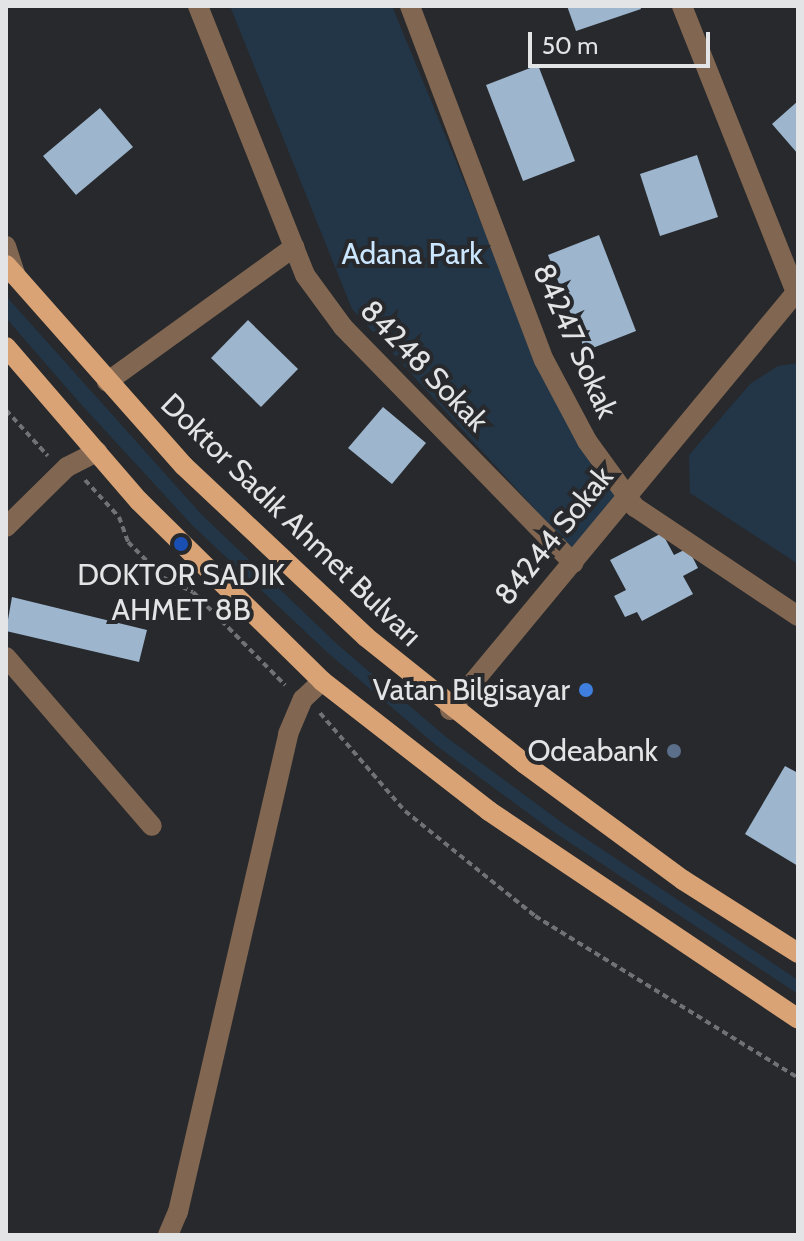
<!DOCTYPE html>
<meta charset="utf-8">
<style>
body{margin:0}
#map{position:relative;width:804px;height:1241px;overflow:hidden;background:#27292c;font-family:Cabin,sans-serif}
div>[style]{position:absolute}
.green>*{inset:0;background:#223648}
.building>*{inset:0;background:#9db6ce}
.path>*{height:4px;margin-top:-2px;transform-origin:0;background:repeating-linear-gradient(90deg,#707275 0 6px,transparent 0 10px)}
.minor>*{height:20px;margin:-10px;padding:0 10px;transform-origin:10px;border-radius:10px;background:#816651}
.major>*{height:20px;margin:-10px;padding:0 10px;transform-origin:10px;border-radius:10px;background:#d9a375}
.dots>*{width:22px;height:22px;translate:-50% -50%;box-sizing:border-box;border:4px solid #27292c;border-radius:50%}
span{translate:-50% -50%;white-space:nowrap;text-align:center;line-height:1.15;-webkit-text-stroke:8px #27292c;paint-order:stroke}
.park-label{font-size:30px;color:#cbe6ff}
.street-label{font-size:30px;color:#e2e4e5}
.poi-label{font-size:30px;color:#e2e4e5}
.right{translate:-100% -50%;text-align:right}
.frame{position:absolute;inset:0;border:8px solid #e2e4e5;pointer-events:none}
.scale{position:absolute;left:528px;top:32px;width:182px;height:36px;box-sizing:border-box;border:4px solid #e2e4e5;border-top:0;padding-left:10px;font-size:24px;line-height:28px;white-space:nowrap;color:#e2e4e5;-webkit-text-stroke:6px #27292c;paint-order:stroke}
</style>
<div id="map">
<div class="green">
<div style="clip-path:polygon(230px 6px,392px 6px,538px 361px,621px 493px,577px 555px,352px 309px)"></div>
<div style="clip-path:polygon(6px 296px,202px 515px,338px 645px,446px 737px,561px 822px,798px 980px,798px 994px,554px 832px,437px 746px,328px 653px,192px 525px,79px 402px,6px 318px)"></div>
<div style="clip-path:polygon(798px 363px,798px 564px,690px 493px,689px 455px,750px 384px,778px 366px)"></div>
</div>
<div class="building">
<div style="clip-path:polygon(567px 6px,640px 6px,641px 9px,576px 31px)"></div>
<div style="clip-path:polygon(538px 65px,575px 161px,523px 181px,486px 85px)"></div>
<div style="clip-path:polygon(798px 101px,798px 154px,772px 124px)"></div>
<div style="clip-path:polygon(100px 108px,133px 147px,76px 195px,43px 156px)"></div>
<div style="clip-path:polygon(697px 155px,718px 217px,660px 236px,640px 174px)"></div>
<div style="clip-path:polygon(599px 235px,636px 331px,585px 351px,548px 255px)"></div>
<div style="clip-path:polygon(248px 320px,298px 369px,261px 407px,211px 358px)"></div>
<div style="clip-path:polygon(383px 407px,426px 443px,392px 484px,348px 448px)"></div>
<div style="clip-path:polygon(662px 533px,674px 555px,688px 548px,698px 568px,683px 576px,693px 594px,642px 621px,637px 612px,625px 617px,614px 596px,626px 590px,610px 560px)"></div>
<div style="clip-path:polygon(12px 597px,147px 630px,139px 662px,6px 631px)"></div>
<div style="clip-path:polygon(785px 766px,798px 773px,798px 866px,745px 834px)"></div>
</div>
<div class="path">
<div style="left:6px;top:410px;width:62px;rotate:47.6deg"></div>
<div style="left:85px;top:480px;width:50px;rotate:47.4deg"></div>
<div style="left:119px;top:517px;width:27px;rotate:70deg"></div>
<div style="left:128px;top:542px;width:51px;rotate:45deg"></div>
<div style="left:164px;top:578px;width:32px;rotate:26deg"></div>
<div style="left:193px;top:592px;width:131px;rotate:45.3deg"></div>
<div style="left:320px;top:713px;width:130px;rotate:49.1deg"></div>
<div style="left:405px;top:811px;width:167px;rotate:38.9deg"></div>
<div style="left:535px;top:916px;width:309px;rotate:31.6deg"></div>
</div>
<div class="minor">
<div style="left:198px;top:6px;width:289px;rotate:68.3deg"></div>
<div style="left:305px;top:275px;width:64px;rotate:53.8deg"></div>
<div style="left:343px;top:327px;width:330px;rotate:45.7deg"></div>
<div style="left:410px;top:6px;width:379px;rotate:69.3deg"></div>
<div style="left:544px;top:360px;width:92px;rotate:62deg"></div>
<div style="left:587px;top:441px;width:82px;rotate:54deg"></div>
<div style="left:635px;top:507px;width:196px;rotate:33.8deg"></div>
<div style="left:682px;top:6px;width:314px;rotate:68.3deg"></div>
<div style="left:6px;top:246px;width:32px;rotate:72deg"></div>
<div style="left:107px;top:382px;width:231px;rotate:-35.8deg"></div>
<div style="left:6px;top:527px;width:86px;rotate:-44.5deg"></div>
<div style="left:67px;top:467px;width:34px;rotate:-27deg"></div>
<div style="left:6px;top:657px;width:223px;rotate:49.2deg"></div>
<div style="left:450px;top:710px;width:545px;rotate:-50.36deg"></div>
<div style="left:168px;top:1235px;width:25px;rotate:-67deg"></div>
<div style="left:178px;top:1212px;width:490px;rotate:-77deg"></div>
<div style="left:288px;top:734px;width:38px;rotate:-67deg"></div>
<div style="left:303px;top:699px;width:26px;rotate:-43deg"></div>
</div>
<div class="major">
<div style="left:6px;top:265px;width:268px;rotate:48.5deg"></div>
<div style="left:184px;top:466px;width:250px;rotate:43.2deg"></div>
<div style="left:366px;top:637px;width:203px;rotate:38.6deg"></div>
<div style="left:525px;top:764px;width:196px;rotate:36.3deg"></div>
<div style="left:683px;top:880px;width:136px;rotate:32.4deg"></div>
<div style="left:6px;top:347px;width:203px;rotate:49.2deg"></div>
<div style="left:139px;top:501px;width:257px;rotate:44.5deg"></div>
<div style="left:322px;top:681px;width:212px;rotate:37.9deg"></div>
<div style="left:489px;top:811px;width:372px;rotate:33.9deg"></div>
</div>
<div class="dots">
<div style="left:181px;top:544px;background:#1a4fb4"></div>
<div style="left:586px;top:690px;background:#3f7fe0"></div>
<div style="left:674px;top:751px;background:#5c6f8a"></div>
</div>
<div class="park-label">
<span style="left:412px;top:254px">Adana Park</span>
</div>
<div class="street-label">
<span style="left:575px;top:341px;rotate:66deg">84247 Sokak</span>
<span style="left:424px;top:366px;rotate:46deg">84248 Sokak</span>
<span style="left:291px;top:520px;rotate:44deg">Doktor Sadık Ahmet Bulvarı</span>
<span style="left:554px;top:536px;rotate:-51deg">84244 Sokak</span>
</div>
<div class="poi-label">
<span style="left:181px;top:592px">DOKTOR SADIK<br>AHMET 8B</span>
<span class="right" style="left:570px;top:690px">Vatan Bilgisayar</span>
<span class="right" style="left:658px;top:751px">Odeabank</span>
</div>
<div class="frame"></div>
<div class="scale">50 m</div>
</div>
